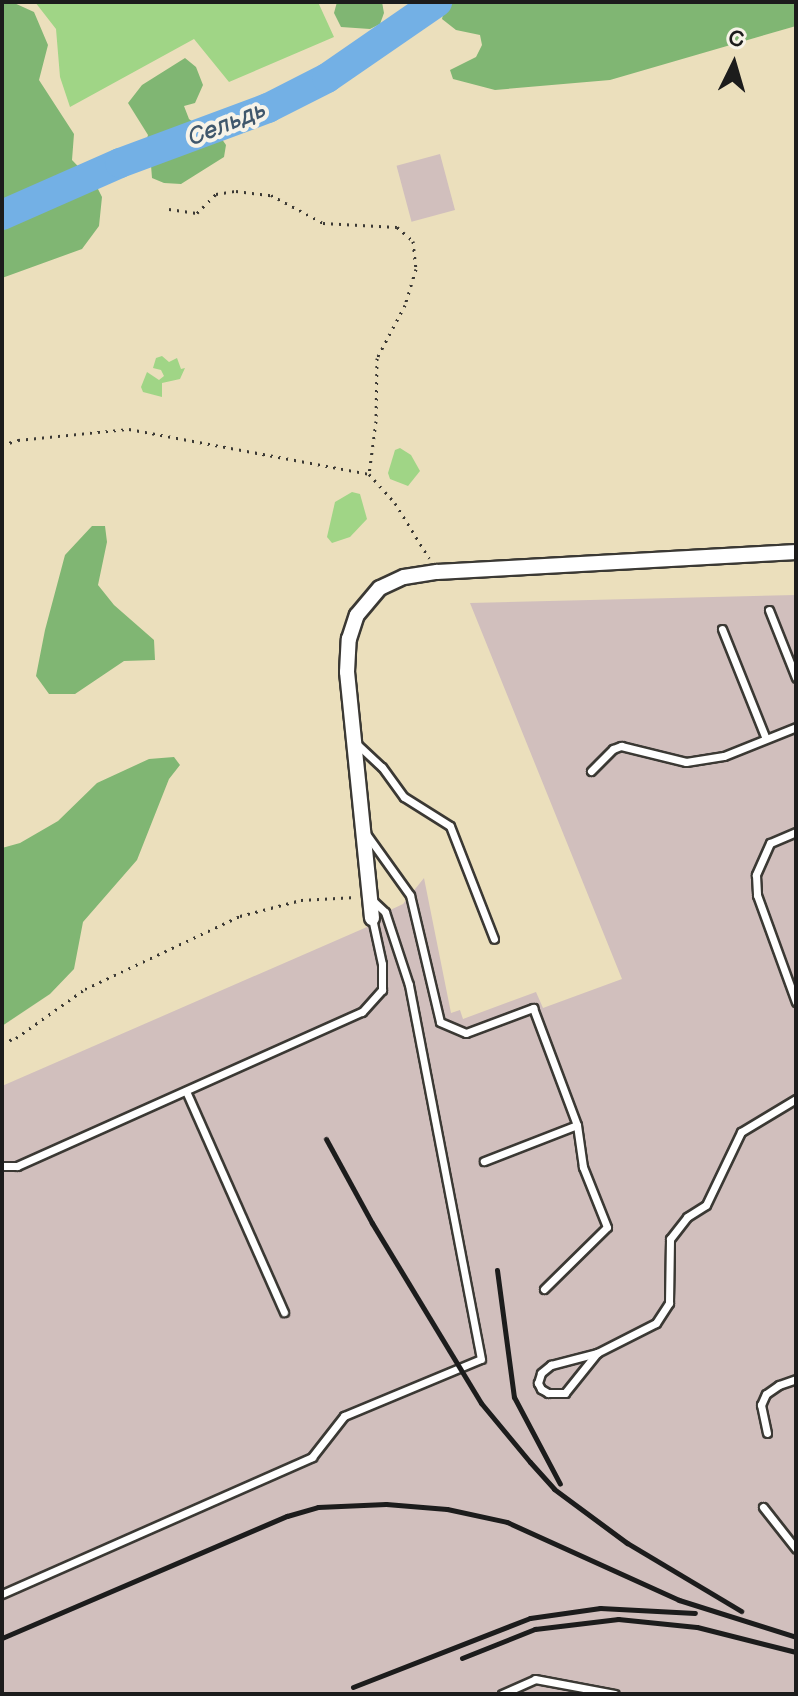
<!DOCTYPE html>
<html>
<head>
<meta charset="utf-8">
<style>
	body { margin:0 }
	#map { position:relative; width:798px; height:1696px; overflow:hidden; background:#ebdfbc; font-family:"Balsamiq Sans",sans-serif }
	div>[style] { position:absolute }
	.industrial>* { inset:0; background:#d1bfbd; transform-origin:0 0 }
	.green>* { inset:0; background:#a0d586 }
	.forest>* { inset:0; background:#80b673 }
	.river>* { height:30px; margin:-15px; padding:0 15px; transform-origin:15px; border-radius:15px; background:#73b0e5 }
	.path>* { height:3px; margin-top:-1.5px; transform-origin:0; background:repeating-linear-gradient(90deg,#3b3934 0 2px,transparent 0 8px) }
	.roads { filter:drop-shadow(2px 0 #3b3934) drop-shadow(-2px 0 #3b3934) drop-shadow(0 2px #3b3934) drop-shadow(0 -2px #3b3934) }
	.lane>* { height:7px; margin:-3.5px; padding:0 3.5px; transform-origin:3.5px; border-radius:3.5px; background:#fff }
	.street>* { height:14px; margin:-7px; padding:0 7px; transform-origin:7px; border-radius:7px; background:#fff }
	.rail>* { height:5px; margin:-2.5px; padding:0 2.5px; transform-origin:2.5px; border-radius:2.5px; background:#1c1c1c }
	span { translate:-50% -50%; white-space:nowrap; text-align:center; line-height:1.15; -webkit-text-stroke:8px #f7f3e8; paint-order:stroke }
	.water-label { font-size:24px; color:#3f576c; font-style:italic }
	.frame { position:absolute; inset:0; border:4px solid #1c1c1c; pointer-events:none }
	.north { position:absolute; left:694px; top:24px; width:80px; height:80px; -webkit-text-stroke:6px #f7f3e8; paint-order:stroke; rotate:5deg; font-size:22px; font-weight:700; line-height:32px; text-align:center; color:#1c1c1c }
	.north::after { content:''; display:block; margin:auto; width:28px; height:36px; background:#1c1c1c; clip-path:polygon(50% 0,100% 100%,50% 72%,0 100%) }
</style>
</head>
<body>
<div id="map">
	<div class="industrial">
		<i style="left:440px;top:154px;width:58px;height:45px;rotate:75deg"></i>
		<i style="clip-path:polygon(796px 595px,796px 1694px,2px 1694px,2px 1086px,367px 927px,367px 921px,403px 904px,424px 878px,451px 1013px,460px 1010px,463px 1019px,536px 992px,543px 1008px,622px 979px,470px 603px)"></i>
	</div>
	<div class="green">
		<i style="clip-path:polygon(35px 2px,318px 2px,334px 37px,229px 82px,194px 39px,70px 107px,60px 77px,56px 29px)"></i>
		<i style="clip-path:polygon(162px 356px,169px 362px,177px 358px,181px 369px,185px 368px,180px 379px,162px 383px,162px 397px,143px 392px,141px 387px,147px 372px,159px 380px,164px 376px,161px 370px,153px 368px,156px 358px)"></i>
		<i style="clip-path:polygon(400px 448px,411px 455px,420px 471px,408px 486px,390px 479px,388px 473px,395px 450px)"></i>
		<i style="clip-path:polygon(352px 492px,360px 494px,367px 519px,350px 537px,332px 543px,327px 537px,335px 502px)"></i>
	</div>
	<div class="forest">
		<i style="clip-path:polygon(2px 2px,12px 2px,34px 12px,48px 45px,39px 80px,74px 134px,72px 160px,96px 185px,102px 197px,99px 226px,82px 249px,2px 278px)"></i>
		<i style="clip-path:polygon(337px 2px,382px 2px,384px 13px,380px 24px,370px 29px,341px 27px,334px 13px)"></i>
		<i style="clip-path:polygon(446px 2px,796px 2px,796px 26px,610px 80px,495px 90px,453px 79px,450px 70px,476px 57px,482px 45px,480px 35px,456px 30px,442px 19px)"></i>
		<i style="clip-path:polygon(185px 58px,196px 67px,203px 85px,195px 103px,184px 106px,189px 119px,205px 131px,219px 135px,226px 145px,224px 157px,181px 184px,164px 183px,152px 178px,150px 153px,145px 145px,148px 135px,128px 103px,142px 85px)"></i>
		<i style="clip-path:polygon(92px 526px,105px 526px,107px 542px,98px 585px,114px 605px,154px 640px,155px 660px,124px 661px,75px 694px,49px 694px,36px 676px,45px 630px,65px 555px)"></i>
		<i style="clip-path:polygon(174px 757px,180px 765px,169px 779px,137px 860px,83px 922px,74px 969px,50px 994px,2px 1026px,2px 848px,20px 843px,58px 821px,97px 783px,149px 759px)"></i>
	</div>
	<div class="river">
		<i style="left:2px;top:215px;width:129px;rotate:-23.8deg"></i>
		<i style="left:120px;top:163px;width:158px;rotate:-20.4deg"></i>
		<i style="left:268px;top:108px;width:66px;rotate:-27deg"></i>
		<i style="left:327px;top:78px;width:134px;rotate:-34.6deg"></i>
	</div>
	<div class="path">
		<i style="left:169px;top:209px;width:28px;rotate:8deg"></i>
		<i style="left:197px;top:213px;width:27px;rotate:-45deg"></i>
		<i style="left:216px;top:194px;width:20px;rotate:-9deg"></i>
		<i style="left:236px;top:191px;width:35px;rotate:7deg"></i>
		<i style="left:271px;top:195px;width:59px;rotate:28.3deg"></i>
		<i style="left:323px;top:223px;width:74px;rotate:3.1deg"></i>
		<i style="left:397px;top:227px;width:21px;rotate:41deg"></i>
		<i style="left:413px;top:241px;width:28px;rotate:84deg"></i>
		<i style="left:416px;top:269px;width:38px;rotate:107deg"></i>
		<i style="left:405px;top:305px;width:60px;rotate:117.8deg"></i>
		<i style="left:377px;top:358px;width:63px;rotate:90.9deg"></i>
		<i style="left:376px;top:421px;width:53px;rotate:97.5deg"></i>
		<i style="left:2px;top:445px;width:17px;rotate:-17deg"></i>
		<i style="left:18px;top:440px;width:112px;rotate:-5.7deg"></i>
		<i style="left:129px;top:429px;width:244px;rotate:10.6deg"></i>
		<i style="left:369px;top:474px;width:39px;rotate:48deg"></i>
		<i style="left:395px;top:503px;width:65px;rotate:58.3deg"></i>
		<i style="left:2px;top:1043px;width:15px;rotate:-20deg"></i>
		<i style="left:16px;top:1038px;width:85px;rotate:-35.4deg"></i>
		<i style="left:85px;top:989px;width:171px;rotate:-25.2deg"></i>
		<i style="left:240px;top:916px;width:63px;rotate:-14.7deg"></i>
		<i style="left:301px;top:900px;width:55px;rotate:-3.1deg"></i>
	</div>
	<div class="roads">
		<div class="lane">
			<i style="left:769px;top:610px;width:73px;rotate:68.3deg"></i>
			<i style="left:722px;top:629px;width:118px;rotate:68.2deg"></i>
			<i style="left:357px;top:744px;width:34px;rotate:43deg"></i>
			<i style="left:382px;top:767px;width:37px;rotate:54deg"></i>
			<i style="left:404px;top:797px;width:54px;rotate:32.2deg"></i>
			<i style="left:450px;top:826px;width:121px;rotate:68.7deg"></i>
			<i style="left:591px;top:771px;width:31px;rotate:-45deg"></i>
			<i style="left:613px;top:749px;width:9px;rotate:-21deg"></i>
			<i style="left:621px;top:746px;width:67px;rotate:13.8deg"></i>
			<i style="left:686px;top:762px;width:38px;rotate:-9deg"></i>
			<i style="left:724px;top:756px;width:78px;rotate:-21.9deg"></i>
			<i style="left:796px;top:832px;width:28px;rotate:157deg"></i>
			<i style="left:770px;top:843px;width:35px;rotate:114deg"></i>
			<i style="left:756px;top:875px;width:20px;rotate:87deg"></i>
			<i style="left:757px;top:895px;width:114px;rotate:70deg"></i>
			<i style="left:367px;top:835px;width:74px;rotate:54.4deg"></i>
			<i style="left:410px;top:895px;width:130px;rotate:76.7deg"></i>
			<i style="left:440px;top:1022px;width:28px;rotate:23deg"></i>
			<i style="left:466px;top:1033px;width:72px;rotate:-20.5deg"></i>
			<i style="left:533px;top:1008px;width:125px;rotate:69.4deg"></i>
			<i style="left:577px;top:1125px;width:100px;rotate:158.8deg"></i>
			<i style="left:186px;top:1091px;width:242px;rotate:66.1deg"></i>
			<i style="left:2px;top:1166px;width:15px"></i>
			<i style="left:17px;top:1166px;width:378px;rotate:-24.1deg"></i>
			<i style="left:362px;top:1012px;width:30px;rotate:-48deg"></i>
			<i style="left:382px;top:990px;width:26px;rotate:-90deg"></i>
			<i style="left:382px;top:964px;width:47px;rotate:-102.3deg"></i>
			<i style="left:544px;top:1289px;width:88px;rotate:-44.5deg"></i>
			<i style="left:607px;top:1227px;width:65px;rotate:-111.8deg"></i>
			<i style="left:583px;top:1167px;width:42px;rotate:-98.1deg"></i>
			<i style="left:597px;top:1353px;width:51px;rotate:128.7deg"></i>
			<i style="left:565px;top:1393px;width:17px;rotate:180deg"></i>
			<i style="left:548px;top:1393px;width:8px;rotate:-150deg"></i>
			<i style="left:541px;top:1389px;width:7px;rotate:-117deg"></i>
			<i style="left:538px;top:1383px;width:10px;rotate:-73deg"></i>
			<i style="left:541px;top:1373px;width:13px;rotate:-39deg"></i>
			<i style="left:551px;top:1365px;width:48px;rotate:-14.6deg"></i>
			<i style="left:597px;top:1353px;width:66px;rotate:-27deg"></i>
			<i style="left:656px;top:1323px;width:24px;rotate:-57deg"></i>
			<i style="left:669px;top:1303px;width:64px;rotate:-89.1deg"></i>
			<i style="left:670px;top:1239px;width:28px;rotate:-52deg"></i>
			<i style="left:687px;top:1217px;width:22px;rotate:-32deg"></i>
			<i style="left:706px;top:1205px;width:81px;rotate:-64.4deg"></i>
			<i style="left:741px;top:1132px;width:64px;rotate:-31deg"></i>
			<i style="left:767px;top:1433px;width:29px;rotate:-102deg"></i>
			<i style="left:761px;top:1405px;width:12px;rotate:-66deg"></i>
			<i style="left:766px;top:1394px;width:16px;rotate:-35deg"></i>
			<i style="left:779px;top:1385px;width:18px;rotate:-19deg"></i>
			<i style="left:763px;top:1507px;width:53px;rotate:51.8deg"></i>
			<i style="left:2px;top:1594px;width:339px;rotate:-23.8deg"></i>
			<i style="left:312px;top:1457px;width:52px;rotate:-52deg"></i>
			<i style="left:344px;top:1416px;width:148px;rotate:-22.6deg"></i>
			<i style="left:481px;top:1359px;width:381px;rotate:-100.9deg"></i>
			<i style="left:409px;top:985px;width:77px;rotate:-108.2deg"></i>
			<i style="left:385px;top:912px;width:16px;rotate:-137deg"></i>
			<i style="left:502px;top:1694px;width:36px;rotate:-24deg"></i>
			<i style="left:535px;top:1679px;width:81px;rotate:10.6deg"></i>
		</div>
		<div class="street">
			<i style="left:372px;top:918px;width:247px;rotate:-95.8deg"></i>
			<i style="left:347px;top:672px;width:33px;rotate:-87deg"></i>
			<i style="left:349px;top:639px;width:25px;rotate:-72deg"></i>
			<i style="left:357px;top:615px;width:35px;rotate:-50deg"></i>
			<i style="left:380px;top:588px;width:26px;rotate:-25deg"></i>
			<i style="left:404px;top:577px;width:33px;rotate:-9deg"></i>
			<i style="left:437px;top:572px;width:360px;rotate:-3.2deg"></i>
		</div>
	</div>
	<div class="rail">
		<i style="left:326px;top:1139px;width:96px;rotate:61.3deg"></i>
		<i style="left:372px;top:1223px;width:210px;rotate:58.8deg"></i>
		<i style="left:481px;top:1403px;width:77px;rotate:50.3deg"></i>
		<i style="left:530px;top:1462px;width:36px;rotate:48deg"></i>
		<i style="left:554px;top:1489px;width:91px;rotate:36.5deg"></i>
		<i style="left:627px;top:1543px;width:133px;rotate:30.8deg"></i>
		<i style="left:497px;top:1270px;width:128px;rotate:82.4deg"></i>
		<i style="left:514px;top:1397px;width:98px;rotate:62.1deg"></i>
		<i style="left:2px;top:1638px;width:310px;rotate:-23.2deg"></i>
		<i style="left:287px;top:1516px;width:32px;rotate:-16deg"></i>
		<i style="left:318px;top:1507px;width:68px;rotate:-2.5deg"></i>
		<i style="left:386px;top:1504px;width:61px;rotate:4.7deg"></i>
		<i style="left:447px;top:1509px;width:61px;rotate:12.2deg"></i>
		<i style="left:507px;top:1522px;width:189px;rotate:24.4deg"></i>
		<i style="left:679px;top:1600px;width:123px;rotate:17.5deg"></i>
		<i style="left:462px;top:1658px;width:79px;rotate:-21.7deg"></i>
		<i style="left:535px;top:1629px;width:84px;rotate:-6.9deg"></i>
		<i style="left:618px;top:1619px;width:79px;rotate:5.8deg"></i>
		<i style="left:697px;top:1627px;width:102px;rotate:14.2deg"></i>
		<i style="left:353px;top:1687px;width:190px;rotate:-21.3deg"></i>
		<i style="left:530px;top:1618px;width:71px;rotate:-8.1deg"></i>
		<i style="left:600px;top:1608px;width:95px;rotate:3deg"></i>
	</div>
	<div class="water-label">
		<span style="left:227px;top:124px;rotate:-22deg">Сельдь</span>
	</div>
	<div class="frame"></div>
	<div class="north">С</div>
</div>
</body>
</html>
